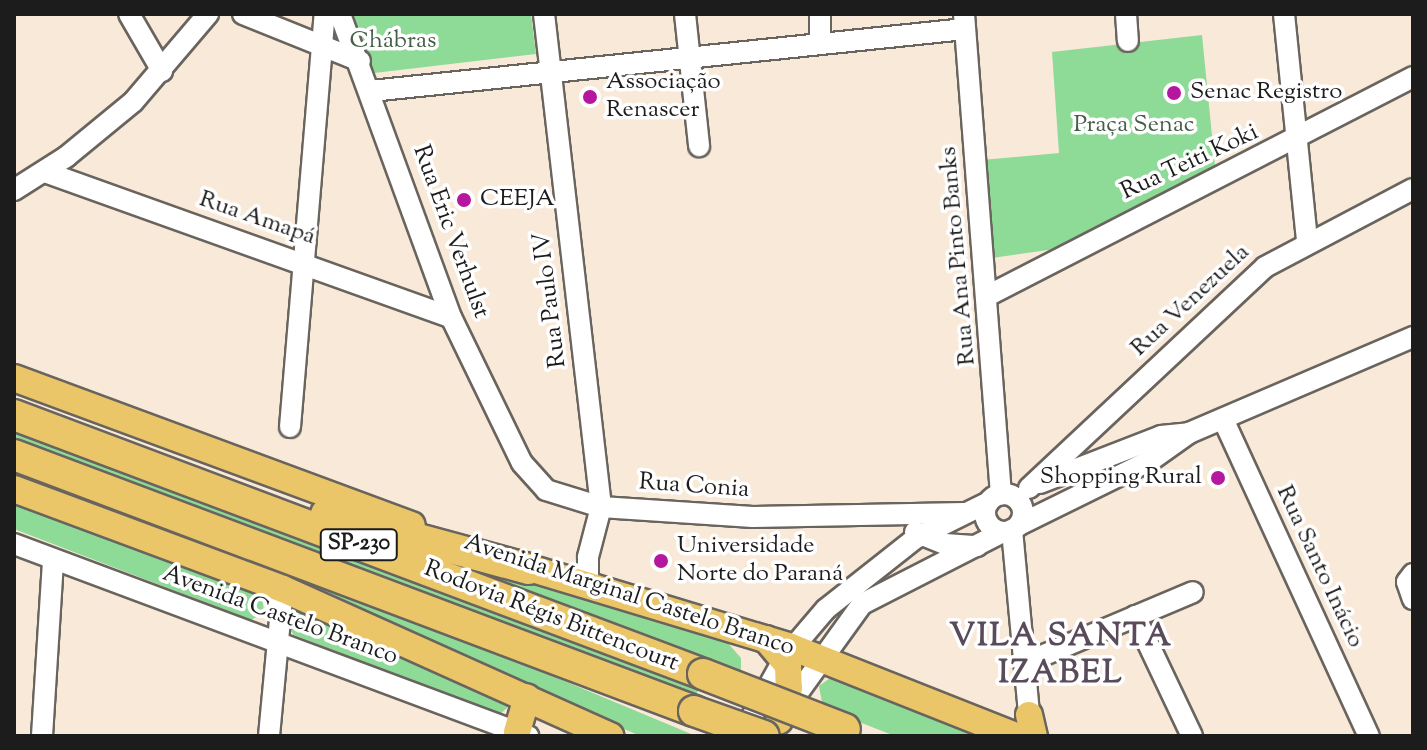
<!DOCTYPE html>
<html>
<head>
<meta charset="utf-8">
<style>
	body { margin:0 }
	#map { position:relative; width:1427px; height:750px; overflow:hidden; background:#f9e9d8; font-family:"Sorts Mill Goudy",serif }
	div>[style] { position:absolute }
	.green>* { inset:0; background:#8eda97 }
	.roads { filter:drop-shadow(2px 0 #69645e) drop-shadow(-2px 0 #69645e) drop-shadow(0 2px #69645e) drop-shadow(0 -2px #69645e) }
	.minor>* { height:20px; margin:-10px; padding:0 10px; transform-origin:10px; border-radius:10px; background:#fff }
	.minor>.ring { margin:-10px; padding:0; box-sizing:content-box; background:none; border:20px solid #fff; border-radius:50% }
	.major>* { height:26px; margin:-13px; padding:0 13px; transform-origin:13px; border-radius:13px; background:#ebc669 }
	.highway>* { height:30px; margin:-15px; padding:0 15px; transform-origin:15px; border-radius:15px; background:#ebc669 }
	.bridges { filter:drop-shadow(2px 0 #69645e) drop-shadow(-2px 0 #69645e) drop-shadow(0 2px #69645e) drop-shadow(0 -2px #69645e) }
	.highway-bridge>* { height:30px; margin:-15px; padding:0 15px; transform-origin:15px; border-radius:15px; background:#ebc669 }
	.dots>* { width:22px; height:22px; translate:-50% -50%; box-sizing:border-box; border:4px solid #fff; border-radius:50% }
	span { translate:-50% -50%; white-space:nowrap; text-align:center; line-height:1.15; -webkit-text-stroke:7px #fff; paint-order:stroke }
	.shield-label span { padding:2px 6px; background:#fff; border:2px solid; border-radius:6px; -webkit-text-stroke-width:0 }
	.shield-label { font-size:22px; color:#1c1c1c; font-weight:700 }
	.park-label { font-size:24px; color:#445e47 }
	.poi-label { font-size:24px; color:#1c1c1c }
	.left { translate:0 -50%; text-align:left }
	.right { translate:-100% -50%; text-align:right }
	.street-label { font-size:24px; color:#1c1c1c }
	.district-label { font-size:32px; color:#594b5a; font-weight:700; letter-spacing:2px }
	.frame { position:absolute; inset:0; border:16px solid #1c1c1c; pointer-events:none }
</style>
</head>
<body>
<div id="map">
	<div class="green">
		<i style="clip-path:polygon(352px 14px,531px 14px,536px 54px,374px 73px)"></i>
		<i style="clip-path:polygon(1202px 35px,1216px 176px,1055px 249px,992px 258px,982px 160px,1059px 153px,1052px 52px)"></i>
		<i style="clip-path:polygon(14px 426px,699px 688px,693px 702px,155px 497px,14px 439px)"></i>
		<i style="clip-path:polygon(14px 497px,262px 594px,264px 613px,251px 620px,14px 529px)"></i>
		<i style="clip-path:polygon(224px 550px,485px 648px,696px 736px,640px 736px)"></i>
		<i style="clip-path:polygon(406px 552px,587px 594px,727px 642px,741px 658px,741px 672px,737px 679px)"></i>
		<i style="clip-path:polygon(293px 607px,508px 704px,507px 708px,499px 715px,294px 635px,287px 626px)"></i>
		<i style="clip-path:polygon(833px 676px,982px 736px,895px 736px,823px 708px,819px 686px)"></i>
	</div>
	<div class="roads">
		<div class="minor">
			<i style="left:129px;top:14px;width:66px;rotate:59.9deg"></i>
			<i style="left:243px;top:14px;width:126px;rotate:21.9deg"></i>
			<i style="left:340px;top:14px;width:323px;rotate:69.9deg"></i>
			<i style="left:451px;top:317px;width:162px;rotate:64.1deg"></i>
			<i style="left:522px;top:463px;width:36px;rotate:48deg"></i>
			<i style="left:546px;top:490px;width:58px;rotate:17.2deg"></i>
			<i style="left:601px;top:507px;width:152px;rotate:3.8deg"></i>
			<i style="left:753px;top:517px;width:212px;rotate:-1.1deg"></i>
			<i style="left:544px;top:14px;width:496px;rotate:83.4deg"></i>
			<i style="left:601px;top:507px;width:52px;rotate:104.6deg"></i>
			<i style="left:588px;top:557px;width:30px;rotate:90deg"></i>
			<i style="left:685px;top:14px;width:133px;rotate:83.9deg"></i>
			<i style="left:820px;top:14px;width:28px;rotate:90deg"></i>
			<i style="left:964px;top:14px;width:482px;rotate:85.6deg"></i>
			<i style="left:1126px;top:14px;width:27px;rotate:86deg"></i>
			<i style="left:1284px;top:14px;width:227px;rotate:84.2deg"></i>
			<i style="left:371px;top:91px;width:597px;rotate:-5.96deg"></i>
			<i style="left:45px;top:172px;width:431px;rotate:19.7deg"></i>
			<i style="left:14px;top:190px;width:62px;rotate:-32.4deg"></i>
			<i style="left:66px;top:157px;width:87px;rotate:-39.4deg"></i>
			<i style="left:133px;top:102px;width:116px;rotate:-49.6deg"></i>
			<i style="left:989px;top:295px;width:477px;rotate:-27.2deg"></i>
			<i style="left:1223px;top:419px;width:349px;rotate:65.3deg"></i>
			<i style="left:290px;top:427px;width:414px;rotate:-85.2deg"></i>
			<i style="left:1040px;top:483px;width:130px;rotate:-21.2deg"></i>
			<i style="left:1161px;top:436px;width:28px;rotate:-6deg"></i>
			<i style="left:1189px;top:433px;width:244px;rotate:-23.2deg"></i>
			<i style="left:1029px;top:488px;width:323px;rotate:-43.1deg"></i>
			<i style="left:1265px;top:267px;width:167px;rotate:-27.8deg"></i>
			<i class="ring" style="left:985px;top:494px;width:18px;height:18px"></i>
			<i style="left:1019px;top:525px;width:147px;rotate:-26.2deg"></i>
			<i style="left:1151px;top:460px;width:47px;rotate:-35.4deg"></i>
			<i style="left:1012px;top:530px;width:186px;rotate:84.7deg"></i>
			<i style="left:915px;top:532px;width:32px;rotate:22deg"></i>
			<i style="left:945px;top:544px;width:32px;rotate:4deg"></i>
			<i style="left:14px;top:544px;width:549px;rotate:20.48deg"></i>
			<i style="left:1413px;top:574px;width:10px;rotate:127deg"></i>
			<i style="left:1407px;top:582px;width:18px;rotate:71deg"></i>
			<i style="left:1135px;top:616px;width:133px;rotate:64.6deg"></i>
			<i style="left:1025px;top:663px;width:182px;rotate:-22.9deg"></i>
			<i style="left:787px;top:708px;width:128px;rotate:-54.2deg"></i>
			<i style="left:862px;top:604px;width:158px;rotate:-27.1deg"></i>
			<i style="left:42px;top:736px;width:176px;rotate:-86.4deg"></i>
			<i style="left:269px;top:736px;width:148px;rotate:-84.6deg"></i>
			<i style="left:741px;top:736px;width:90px;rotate:-60.9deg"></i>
			<i style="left:785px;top:657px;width:63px;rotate:-49.5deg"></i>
			<i style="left:826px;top:609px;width:115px;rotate:-38.3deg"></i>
			<i style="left:916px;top:538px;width:81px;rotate:-26.3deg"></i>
		</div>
		<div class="major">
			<i style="left:14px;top:378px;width:424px;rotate:20.3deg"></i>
			<i style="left:14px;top:489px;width:287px;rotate:20.4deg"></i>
			<i style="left:283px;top:589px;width:359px;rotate:24.2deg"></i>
			<i style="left:513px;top:563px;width:290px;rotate:16.8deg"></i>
			<i style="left:791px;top:647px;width:242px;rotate:21.6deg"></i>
			<i style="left:766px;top:639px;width:34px;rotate:50deg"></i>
			<i style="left:788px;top:665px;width:23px;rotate:88deg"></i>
			<i style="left:789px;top:688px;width:34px;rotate:107deg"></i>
			<i style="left:1029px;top:715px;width:22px;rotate:77deg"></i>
			<i style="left:517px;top:732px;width:36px;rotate:-74deg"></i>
		</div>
		<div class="highway">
			<i style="left:14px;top:415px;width:736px;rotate:20.6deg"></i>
			<i style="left:14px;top:455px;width:727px;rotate:20.63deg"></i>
			<i style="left:326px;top:514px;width:210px;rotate:15.2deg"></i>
		</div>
	</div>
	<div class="bridges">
		<div class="highway-bridge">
			<i style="left:703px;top:674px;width:152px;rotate:21.2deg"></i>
			<i style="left:694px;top:711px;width:74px;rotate:19.7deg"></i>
		</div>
	</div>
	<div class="dots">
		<i style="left:1174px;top:93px;background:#b5179e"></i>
		<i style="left:590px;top:97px;background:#b5179e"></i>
		<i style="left:464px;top:200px;background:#b5179e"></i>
		<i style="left:1218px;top:478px;background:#b5179e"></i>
		<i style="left:661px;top:561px;background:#b5179e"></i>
	</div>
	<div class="shield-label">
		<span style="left:359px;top:545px">SP-230</span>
	</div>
	<div class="park-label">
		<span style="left:393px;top:42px">Chábras</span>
		<span style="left:1134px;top:126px">Praça Senac</span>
	</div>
	<div class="poi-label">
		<span class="left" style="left:606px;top:97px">Associação<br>Renascer</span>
		<span class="left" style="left:1190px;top:93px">Senac Registro</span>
		<span class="left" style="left:480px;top:200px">CEEJA</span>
		<span class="right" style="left:1202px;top:478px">Shopping Rural</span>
		<span class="left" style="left:677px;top:561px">Universidade<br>Norte do Paraná</span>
	</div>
	<div class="street-label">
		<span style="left:1190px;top:163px;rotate:-25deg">Rua Teiti Koki</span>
		<span style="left:257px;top:219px;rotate:19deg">Rua Amapá</span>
		<span style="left:450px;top:232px;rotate:70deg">Rua Eric Verhulst</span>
		<span style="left:959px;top:256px;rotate:-95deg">Rua Ana Pinto Banks</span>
		<span style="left:551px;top:300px;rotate:-97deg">Rua Paulo IV</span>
		<span style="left:1191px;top:301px;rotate:-43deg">Rua Venezuela</span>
		<span style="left:694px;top:487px;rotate:4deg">Rua Conia</span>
		<span style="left:1319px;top:567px;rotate:65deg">Rua Santo Inácio</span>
		<span style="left:629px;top:596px;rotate:18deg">Avenida Marginal Castelo Branco</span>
		<span style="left:280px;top:616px;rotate:20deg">Avenida Castelo Branco</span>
		<span style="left:551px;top:617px;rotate:21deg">Rodovia Régis Bittencourt</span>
	</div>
	<div class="district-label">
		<span style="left:1061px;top:656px">VILA SANTA<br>IZABEL</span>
	</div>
	<div class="frame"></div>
</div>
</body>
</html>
